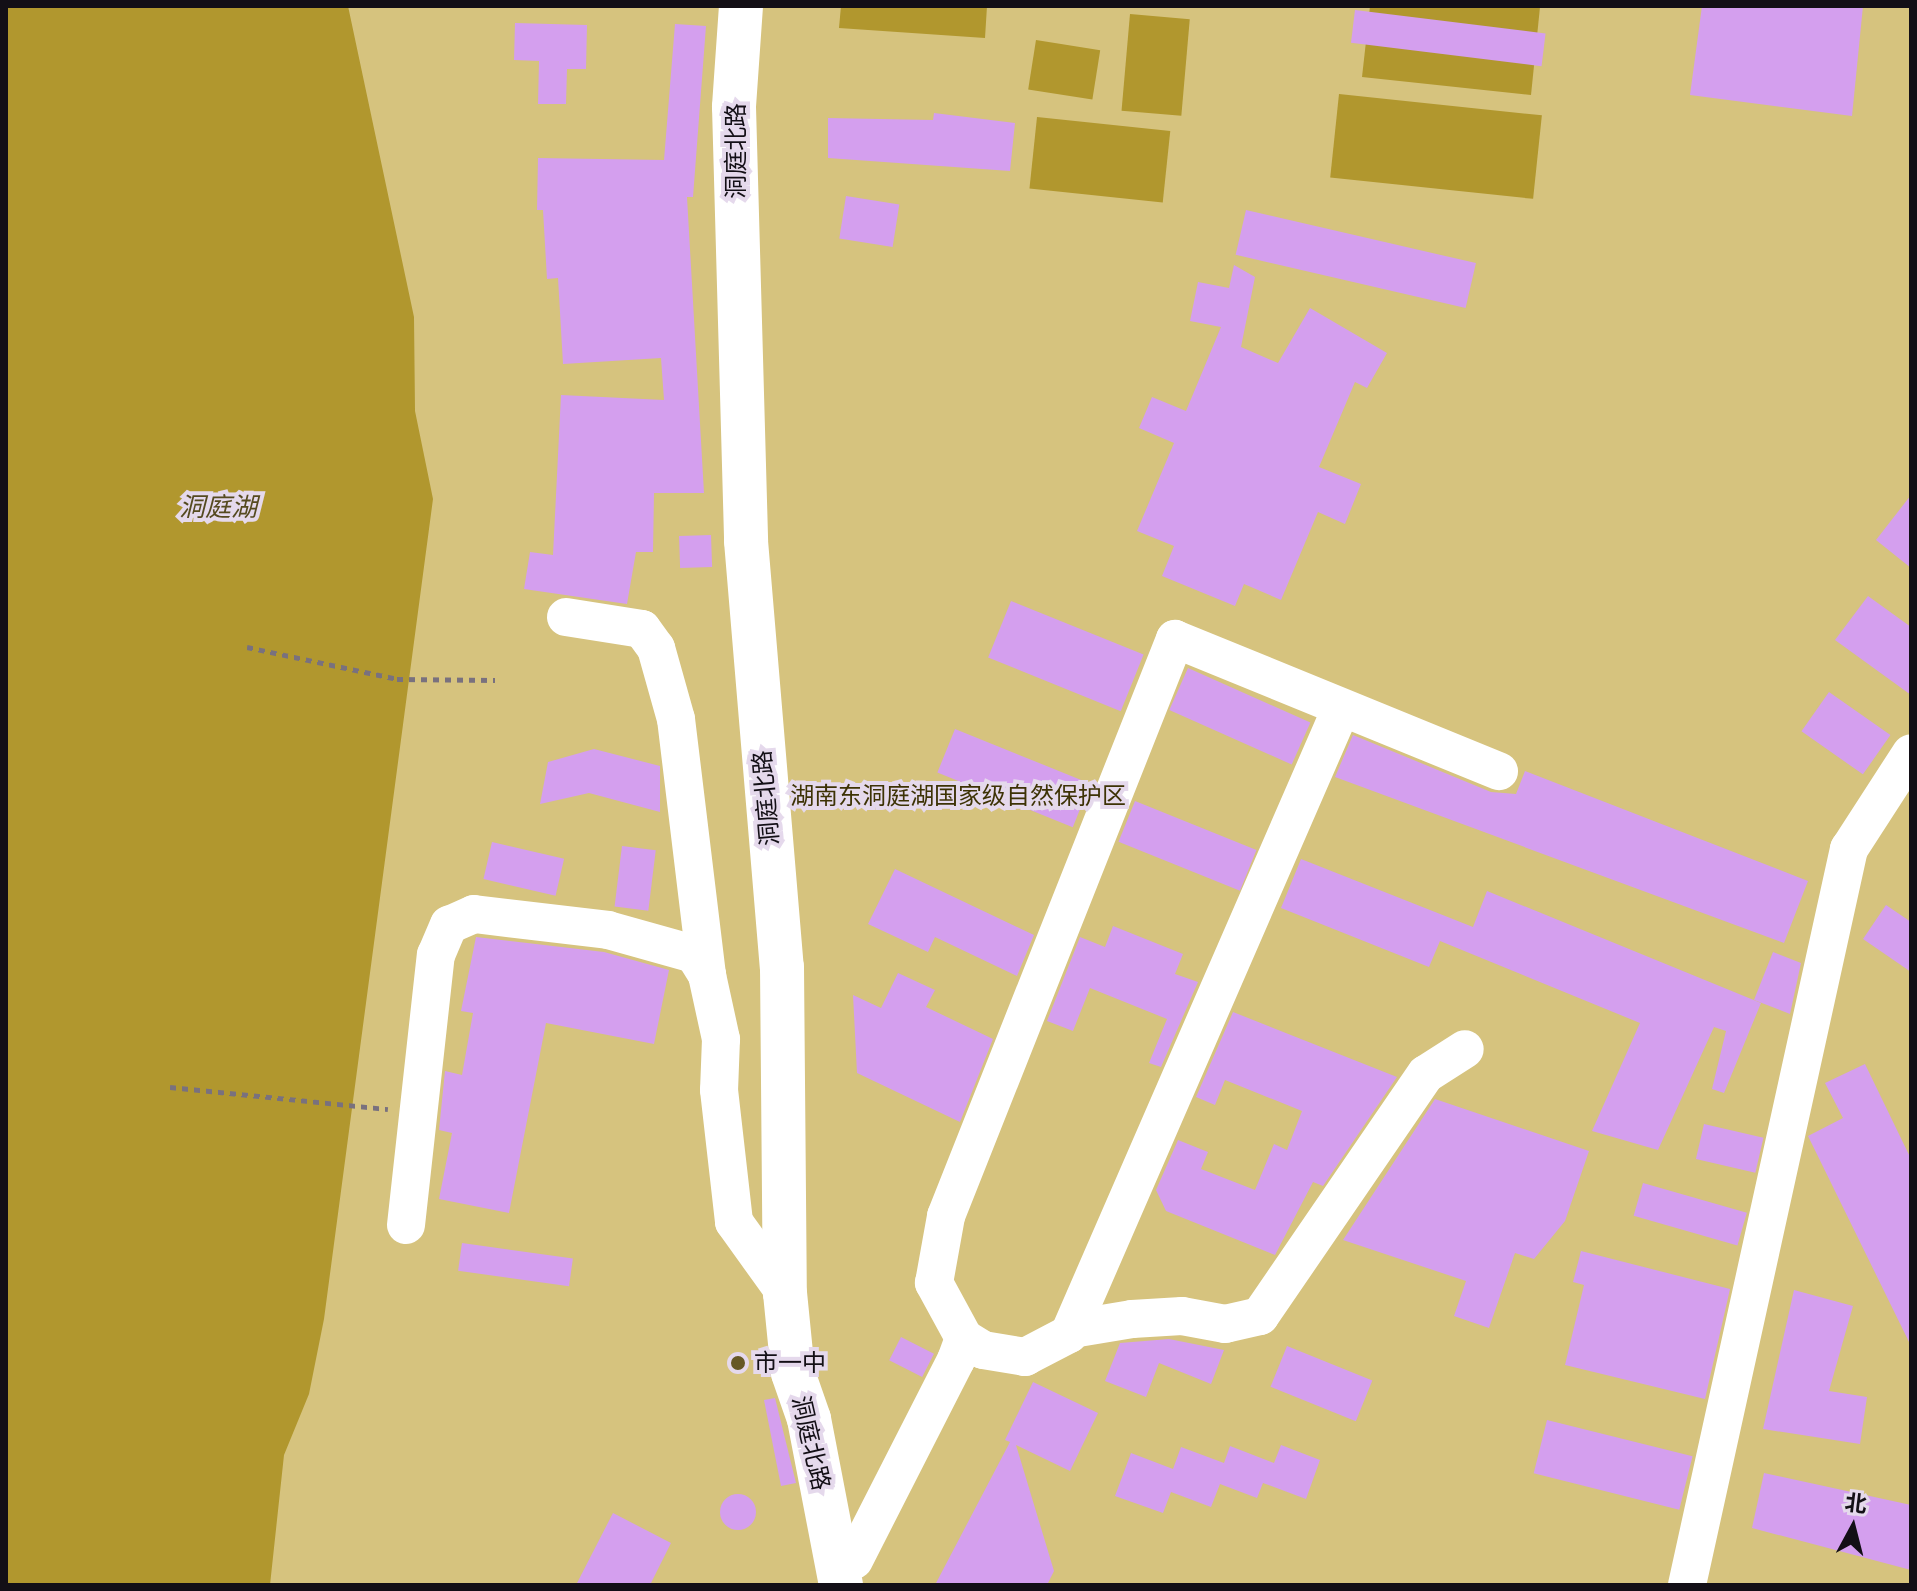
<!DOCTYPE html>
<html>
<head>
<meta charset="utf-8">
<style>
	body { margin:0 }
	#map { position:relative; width:1917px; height:1591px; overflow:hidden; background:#e5d9ec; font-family:"PT Sans Narrow","Noto Sans SC",sans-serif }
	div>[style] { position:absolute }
	.green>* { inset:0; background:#d6c37e; transform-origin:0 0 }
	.water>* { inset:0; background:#b1972e; transform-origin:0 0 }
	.building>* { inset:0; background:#d49fee; transform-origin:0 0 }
	.round { border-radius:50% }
	.path>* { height:5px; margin-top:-2.5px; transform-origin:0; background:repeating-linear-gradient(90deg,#79717e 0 6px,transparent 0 12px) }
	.minor>* { height:38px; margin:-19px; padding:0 19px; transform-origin:19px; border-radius:19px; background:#fff }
	.major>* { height:44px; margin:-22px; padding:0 22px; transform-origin:22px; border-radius:22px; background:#fff }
	.dots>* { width:22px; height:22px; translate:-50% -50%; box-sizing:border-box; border:4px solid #e5d9ec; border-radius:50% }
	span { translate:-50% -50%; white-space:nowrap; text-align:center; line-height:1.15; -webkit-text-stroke:8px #e5d9ec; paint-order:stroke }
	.street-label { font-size:24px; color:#130f16 }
	.park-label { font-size:24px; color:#3d3205 }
	.poi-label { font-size:24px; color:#130f16 }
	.left { translate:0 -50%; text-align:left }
	.water-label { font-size:26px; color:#554a20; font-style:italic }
	.frame { position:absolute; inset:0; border:8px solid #130f16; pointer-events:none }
	.north { position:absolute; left:1813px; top:1487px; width:80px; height:80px; -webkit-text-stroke:6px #e5d9ec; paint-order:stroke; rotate:7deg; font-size:22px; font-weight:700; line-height:32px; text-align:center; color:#130f16 }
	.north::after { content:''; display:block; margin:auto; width:28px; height:36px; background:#130f16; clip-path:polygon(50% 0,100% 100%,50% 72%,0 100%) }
</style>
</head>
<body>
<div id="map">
	<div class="green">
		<i style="left:6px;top:6px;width:1905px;height:1579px"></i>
	</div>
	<div class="water">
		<i style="clip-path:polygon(6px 6px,348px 6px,414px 317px,415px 411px,433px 499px,324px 1319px,309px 1394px,284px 1455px,270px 1585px,6px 1585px)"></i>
		<i style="clip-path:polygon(841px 6px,987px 6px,985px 38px,839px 28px)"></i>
		<i style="clip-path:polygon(1370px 6px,1540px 7px,1531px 95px,1362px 77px)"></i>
		<i style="left:1130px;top:14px;width:60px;height:97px;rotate:5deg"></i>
		<i style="left:1036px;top:40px;width:65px;height:50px;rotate:9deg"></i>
		<i style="left:1339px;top:94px;width:204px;height:84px;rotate:6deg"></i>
		<i style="left:1037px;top:117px;width:134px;height:72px;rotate:6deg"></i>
	</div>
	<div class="building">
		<i style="clip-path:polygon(1702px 6px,1863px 6px,1852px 116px,1690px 95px)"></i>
		<i style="left:1355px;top:10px;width:192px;height:33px;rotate:7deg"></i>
		<i style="clip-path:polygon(515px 23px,587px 25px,586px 69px,567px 69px,566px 104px,538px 104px,539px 61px,514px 60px)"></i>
		<i style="clip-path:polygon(675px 24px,706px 26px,693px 197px,687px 197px,704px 493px,654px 493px,653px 552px,636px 552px,627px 604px,524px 589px,530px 552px,553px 555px,561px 395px,664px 400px,661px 358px,563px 364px,558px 278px,547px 279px,543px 210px,537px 210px,538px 158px,664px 160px)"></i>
		<i style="clip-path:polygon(934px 113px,1015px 123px,1010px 171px,828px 158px,828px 118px,933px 120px)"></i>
		<i style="left:846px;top:196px;width:54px;height:43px;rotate:9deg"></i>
		<i style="left:1246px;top:210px;width:236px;height:46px;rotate:13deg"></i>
		<i style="clip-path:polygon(1234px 265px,1255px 277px,1241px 347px,1278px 363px,1310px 308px,1387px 353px,1367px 388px,1355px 382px,1319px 467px,1361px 484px,1345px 524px,1318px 512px,1281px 600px,1244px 584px,1235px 606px,1162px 576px,1174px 546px,1137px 531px,1174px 443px,1139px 428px,1152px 397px,1186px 411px,1221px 327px,1190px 321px,1198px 282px,1229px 288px)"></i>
		<i style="clip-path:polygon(1911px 495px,1911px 568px,1876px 540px)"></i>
		<i style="left:711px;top:535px;width:32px;height:32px;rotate:88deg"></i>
		<i style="clip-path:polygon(1868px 596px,1911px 627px,1911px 695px,1835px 640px)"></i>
		<i style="left:1011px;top:601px;width:143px;height:61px;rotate:22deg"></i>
		<i style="left:1188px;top:668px;width:134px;height:46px;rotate:24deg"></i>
		<i style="left:1829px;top:692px;width:75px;height:48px;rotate:35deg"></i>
		<i style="left:955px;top:729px;width:146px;height:47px;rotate:22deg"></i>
		<i style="clip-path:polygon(1353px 735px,1491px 792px,1516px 794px,1525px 771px,1808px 881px,1784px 943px,1335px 777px)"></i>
		<i style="clip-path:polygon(594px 749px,660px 766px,660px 812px,589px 793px,540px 804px,548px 762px)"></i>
		<i style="left:1135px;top:801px;width:131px;height:44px;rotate:22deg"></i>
		<i style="left:492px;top:842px;width:74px;height:38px;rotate:13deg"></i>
		<i style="left:622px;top:846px;width:34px;height:61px;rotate:7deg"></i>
		<i style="clip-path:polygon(1301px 859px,1473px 927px,1487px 891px,1761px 1003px,1724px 1093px,1712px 1089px,1726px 1031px,1714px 1027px,1658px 1150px,1592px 1131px,1640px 1023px,1440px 941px,1429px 967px,1281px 908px)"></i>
		<i style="clip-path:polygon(895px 869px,1034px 935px,1017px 976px,935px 937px,928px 952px,868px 924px)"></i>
		<i style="clip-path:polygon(1886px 905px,1911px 922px,1911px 972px,1863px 939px)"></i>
		<i style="clip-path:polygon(1113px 926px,1183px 954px,1175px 974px,1198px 982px,1161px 1067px,1149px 1063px,1167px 1019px,1090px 988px,1073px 1031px,1047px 1021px,1080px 937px,1105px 947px)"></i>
		<i style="clip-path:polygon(476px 937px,604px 952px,669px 970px,654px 1044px,546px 1023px,509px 1213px,439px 1199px,452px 1133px,439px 1130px,445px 1071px,462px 1075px,473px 1013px,461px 1011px)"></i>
		<i style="clip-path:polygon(1773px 952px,1801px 963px,1790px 1014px,1754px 1000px)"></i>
		<i style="clip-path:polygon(898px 973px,935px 990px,926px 1007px,993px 1039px,960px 1122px,857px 1073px,853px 995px,881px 1008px)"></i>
		<i style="clip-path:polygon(1233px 1012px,1397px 1077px,1323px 1186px,1313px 1182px,1275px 1255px,1166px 1211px,1156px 1190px,1178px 1140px,1208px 1152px,1201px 1169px,1255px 1190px,1274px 1144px,1287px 1150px,1302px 1111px,1225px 1080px,1215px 1105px,1196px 1097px)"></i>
		<i style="clip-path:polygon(1865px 1064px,1911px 1159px,1911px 1346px,1808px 1136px,1843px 1118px,1825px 1083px)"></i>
		<i style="clip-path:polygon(1435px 1099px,1589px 1151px,1565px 1221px,1534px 1259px,1515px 1253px,1489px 1328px,1454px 1316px,1466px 1281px,1343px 1240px)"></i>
		<i style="left:1704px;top:1124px;width:61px;height:36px;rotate:13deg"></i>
		<i style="left:1643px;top:1183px;width:108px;height:34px;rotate:16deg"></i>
		<i style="left:462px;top:1243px;width:112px;height:28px;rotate:8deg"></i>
		<i style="clip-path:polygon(1581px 1251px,1730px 1289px,1705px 1399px,1565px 1365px,1584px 1285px,1573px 1282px)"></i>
		<i style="clip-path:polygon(1794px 1290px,1853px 1306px,1829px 1391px,1867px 1397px,1860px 1444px,1763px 1429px)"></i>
		<i style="left:901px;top:1337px;width:37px;height:26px;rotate:27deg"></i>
		<i style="clip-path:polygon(1169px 1339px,1224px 1350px,1211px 1384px,1159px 1363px,1146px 1397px,1105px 1381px,1120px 1343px)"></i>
		<i style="left:1287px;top:1346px;width:92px;height:44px;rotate:22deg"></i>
		<i style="clip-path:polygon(1033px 1382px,1098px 1413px,1070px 1471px,1016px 1445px,1054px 1571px,1047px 1585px,935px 1585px,1010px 1442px,1005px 1440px)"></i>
		<i style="clip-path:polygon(775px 1398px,796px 1483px,781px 1486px,764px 1400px)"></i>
		<i style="left:1547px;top:1420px;width:150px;height:55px;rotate:14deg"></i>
		<i style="clip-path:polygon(1281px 1445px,1320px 1460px,1306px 1499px,1263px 1483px,1257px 1498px,1220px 1484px,1211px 1507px,1171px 1492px,1163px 1513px,1115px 1496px,1131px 1453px,1173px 1469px,1181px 1447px,1224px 1463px,1230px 1446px,1274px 1463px)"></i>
		<i style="clip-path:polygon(1764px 1473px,1911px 1505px,1911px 1570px,1752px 1528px)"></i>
		<i class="round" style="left:720px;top:1494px;width:36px;height:36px"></i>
		<i style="clip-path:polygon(613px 1513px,671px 1543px,650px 1585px,576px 1585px)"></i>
	</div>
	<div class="path">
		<i style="left:247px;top:647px;width:153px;rotate:12deg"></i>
		<i style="left:397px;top:679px;width:98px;rotate:0.6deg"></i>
		<i style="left:170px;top:1087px;width:219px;rotate:5.8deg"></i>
	</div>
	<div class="minor">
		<i style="left:566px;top:617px;width:77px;rotate:9deg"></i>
		<i style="left:642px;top:629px;width:24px;rotate:54deg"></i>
		<i style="left:656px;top:648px;width:74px;rotate:74.3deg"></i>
		<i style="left:676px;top:719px;width:258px;rotate:83.1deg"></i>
		<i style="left:406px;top:1225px;width:272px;rotate:-83.7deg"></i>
		<i style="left:436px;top:955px;width:33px;rotate:-67deg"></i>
		<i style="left:449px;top:925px;width:27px;rotate:-24deg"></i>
		<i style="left:474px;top:914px;width:135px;rotate:6.8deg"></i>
		<i style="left:608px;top:930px;width:89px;rotate:15.6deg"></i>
		<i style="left:694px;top:954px;width:25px;rotate:58deg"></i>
		<i style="left:707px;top:975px;width:66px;rotate:77.7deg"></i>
		<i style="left:721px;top:1039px;width:51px;rotate:92.2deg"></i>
		<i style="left:719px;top:1090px;width:133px;rotate:83.5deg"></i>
		<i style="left:734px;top:1222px;width:87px;rotate:54.3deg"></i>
		<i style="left:1072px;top:1329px;width:61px;rotate:-9.5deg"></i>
		<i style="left:1132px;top:1319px;width:50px;rotate:-3.4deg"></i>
		<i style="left:1182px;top:1316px;width:44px;rotate:10.5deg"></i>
		<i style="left:1225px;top:1324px;width:36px;rotate:-13deg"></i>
		<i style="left:1260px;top:1316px;width:293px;rotate:-55.6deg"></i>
		<i style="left:1426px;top:1074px;width:46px;rotate:-32.7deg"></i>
		<i style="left:964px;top:1338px;width:22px;rotate:32deg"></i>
		<i style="left:983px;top:1350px;width:43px;rotate:9.5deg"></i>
		<i style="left:1025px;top:1357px;width:50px;rotate:-27.6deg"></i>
		<i style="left:1069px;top:1334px;width:679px;rotate:-66.49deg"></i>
		<i style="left:854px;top:1560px;width:225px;rotate:-63deg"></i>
		<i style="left:956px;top:1360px;width:23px;rotate:-70deg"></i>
		<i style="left:964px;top:1338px;width:63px;rotate:-118.6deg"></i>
		<i style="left:934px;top:1283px;width:68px;rotate:-79.8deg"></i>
		<i style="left:946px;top:1216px;width:621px;rotate:-68.35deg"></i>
		<i style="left:1175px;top:639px;width:350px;rotate:22.2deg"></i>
		<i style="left:1687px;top:1585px;width:754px;rotate:-77.59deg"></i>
		<i style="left:1849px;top:849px;width:114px;rotate:-57.1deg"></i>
	</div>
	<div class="major">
		<i style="left:741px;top:6px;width:101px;rotate:94deg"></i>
		<i style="left:734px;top:107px;width:434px;rotate:88.4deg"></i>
		<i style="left:746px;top:541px;width:428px;rotate:85.2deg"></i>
		<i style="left:782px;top:967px;width:326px;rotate:89.5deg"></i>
		<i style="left:785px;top:1293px;width:80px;rotate:84.3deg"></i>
		<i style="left:793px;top:1373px;width:49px;rotate:70.8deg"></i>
		<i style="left:809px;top:1419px;width:169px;rotate:79.1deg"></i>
	</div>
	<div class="dots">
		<i style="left:738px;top:1363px;background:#665825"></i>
	</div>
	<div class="street-label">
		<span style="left:736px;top:151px;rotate:-90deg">洞庭北路</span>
		<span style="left:766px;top:798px;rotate:-95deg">洞庭北路</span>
		<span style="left:811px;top:1443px;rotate:77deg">洞庭北路</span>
	</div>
	<div class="park-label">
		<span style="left:958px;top:796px">湖南东洞庭湖国家级自然保护区</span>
	</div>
	<div class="poi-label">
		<span class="left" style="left:754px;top:1363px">市一中</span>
	</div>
	<div class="water-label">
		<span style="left:218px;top:507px">洞庭湖</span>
	</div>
	<div class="frame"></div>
	<div class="north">北</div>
</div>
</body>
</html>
